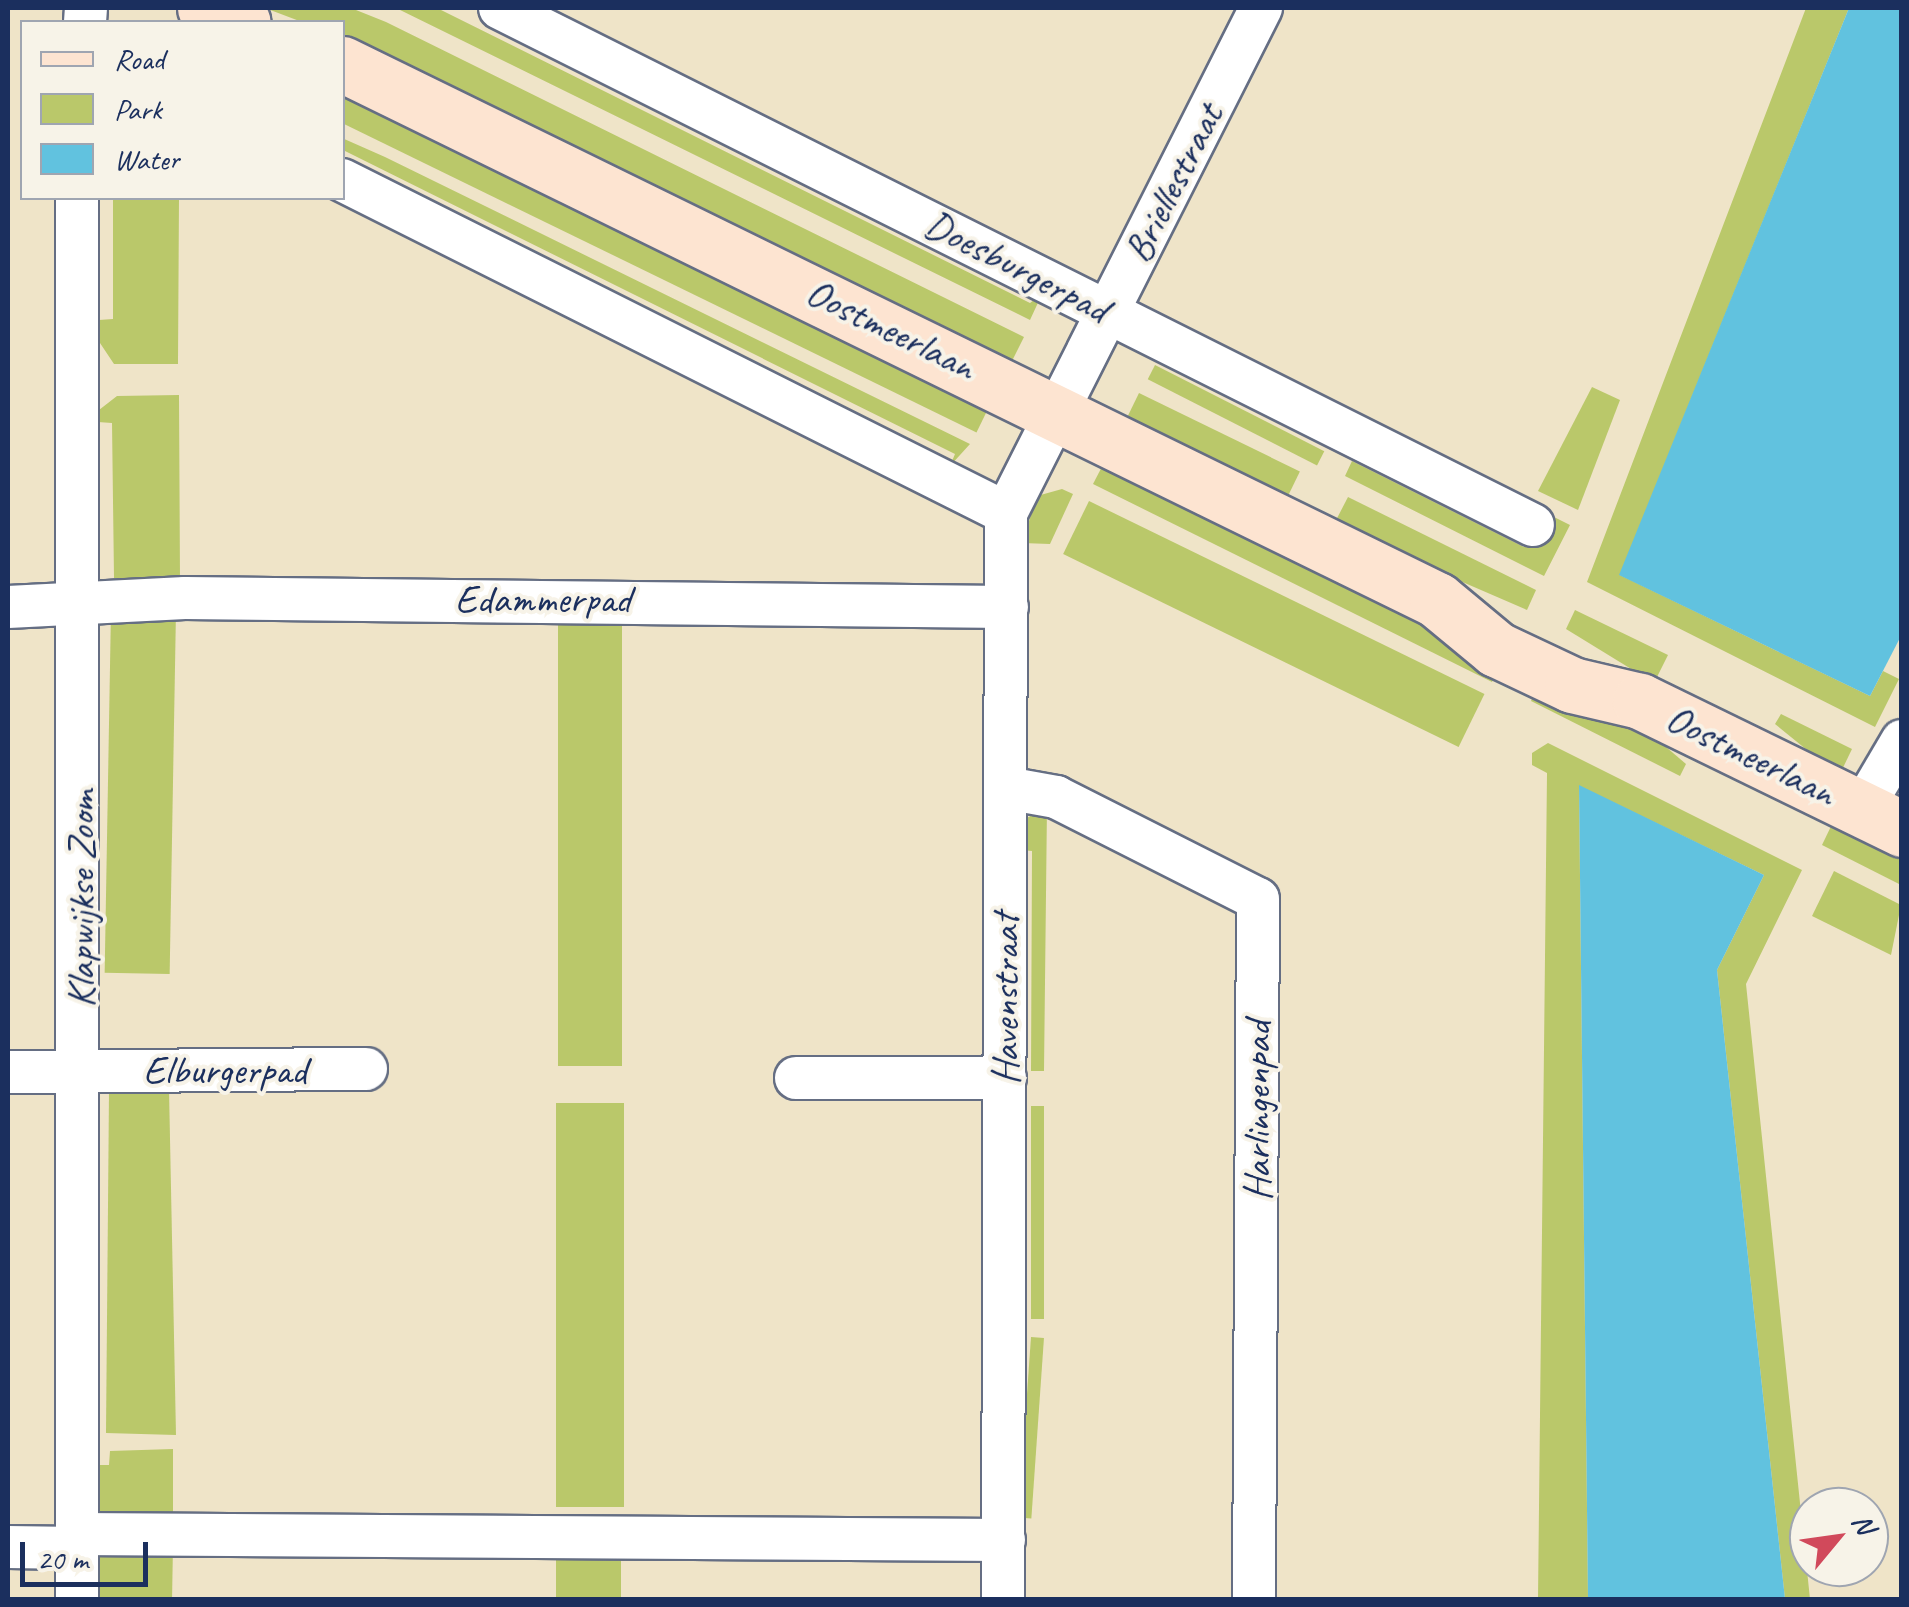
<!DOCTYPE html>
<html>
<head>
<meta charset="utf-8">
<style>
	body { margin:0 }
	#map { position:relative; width:1909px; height:1607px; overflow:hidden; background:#efe4c8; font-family:Caveat,sans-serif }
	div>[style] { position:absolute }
	.green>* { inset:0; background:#bac86a; transform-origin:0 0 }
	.water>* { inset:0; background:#61c2df }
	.roads { filter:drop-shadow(2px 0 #656e83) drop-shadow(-2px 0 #656e83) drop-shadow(0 2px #656e83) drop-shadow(0 -2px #656e83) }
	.street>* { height:42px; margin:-21px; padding:0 21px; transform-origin:21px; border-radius:21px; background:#fff }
	.secondary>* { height:55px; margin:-27.5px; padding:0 27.5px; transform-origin:27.5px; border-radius:27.5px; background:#fde4d1 }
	span { translate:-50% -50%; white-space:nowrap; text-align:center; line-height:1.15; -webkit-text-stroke:8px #f7f3e8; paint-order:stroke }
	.street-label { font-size:40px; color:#1b2f5e }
	.frame { position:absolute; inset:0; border:10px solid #1b2f5e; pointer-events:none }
	.legend { position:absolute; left:20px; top:20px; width:325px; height:180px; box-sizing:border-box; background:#f7f3e8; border:2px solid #9fa5b1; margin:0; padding:12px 18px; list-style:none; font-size:30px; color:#1b2f5e }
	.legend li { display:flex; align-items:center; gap:20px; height:50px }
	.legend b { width:50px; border:2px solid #9fa5b1 }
	.north { position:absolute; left:1789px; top:1487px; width:100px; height:100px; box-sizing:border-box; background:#f7f3e8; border:2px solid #9fa5b1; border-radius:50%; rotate:61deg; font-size:28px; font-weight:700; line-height:40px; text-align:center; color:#1b2f5e }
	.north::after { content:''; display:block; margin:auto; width:35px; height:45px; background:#d1495b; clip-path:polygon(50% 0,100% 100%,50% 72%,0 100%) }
	.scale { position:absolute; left:20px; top:1542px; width:128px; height:45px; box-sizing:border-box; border:5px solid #1b2f5e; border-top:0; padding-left:12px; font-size:30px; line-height:35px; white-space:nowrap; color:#1b2f5e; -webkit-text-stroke:8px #f7f3e8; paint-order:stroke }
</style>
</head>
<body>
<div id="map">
	<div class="green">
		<i style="clip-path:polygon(265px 8px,351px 8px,386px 22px,1024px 337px,1010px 365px,343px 40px,342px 22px,302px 22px)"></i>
		<i style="clip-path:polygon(396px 8px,437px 8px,1030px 303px,1042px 294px,1030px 320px)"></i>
		<i style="clip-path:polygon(1806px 8px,1849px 8px,1620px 575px,1870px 696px,1883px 671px,1899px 679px,1875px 727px,1587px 582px)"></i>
		<i style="left:342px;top:84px;width:723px;height:35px;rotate:26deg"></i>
		<i style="clip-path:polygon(342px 138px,385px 157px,970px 444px,950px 466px,955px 454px,343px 150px)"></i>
		<i style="clip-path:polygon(113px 198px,179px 198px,178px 364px,114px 364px,100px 343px,99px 320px,113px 319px)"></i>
		<i style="left:1155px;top:365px;width:190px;height:16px;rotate:27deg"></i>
		<i style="clip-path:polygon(1592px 387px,1620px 400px,1578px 510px,1538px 491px)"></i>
		<i style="left:1139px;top:393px;width:179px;height:33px;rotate:26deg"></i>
		<i style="clip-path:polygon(179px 395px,180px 579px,114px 578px,112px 423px,98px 422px,99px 410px,117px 396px)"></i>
		<i style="clip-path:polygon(1107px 457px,1501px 664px,1492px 682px,1093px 484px)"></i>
		<i style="clip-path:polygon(1352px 461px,1524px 547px,1546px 513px,1570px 525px,1544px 576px,1345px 476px)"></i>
		<i style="clip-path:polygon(1062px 489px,1073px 494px,1050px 544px,1022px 543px,1037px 496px)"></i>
		<i style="clip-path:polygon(1348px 497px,1536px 590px,1527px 610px,1333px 526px)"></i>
		<i style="left:1089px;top:501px;width:440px;height:59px;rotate:26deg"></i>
		<i style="left:176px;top:610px;width:364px;height:65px;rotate:91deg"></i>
		<i style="clip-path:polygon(1575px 610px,1668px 655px,1654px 683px,1566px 629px)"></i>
		<i style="left:558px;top:623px;width:64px;height:443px"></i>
		<i style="clip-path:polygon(1539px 683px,1632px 718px,1686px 764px,1680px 776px,1531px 701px)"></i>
		<i style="clip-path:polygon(1781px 714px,1852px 749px,1839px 776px,1775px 724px)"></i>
		<i style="clip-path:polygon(1548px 743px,1802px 870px,1746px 984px,1810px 1599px,1785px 1599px,1717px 970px,1764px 875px,1579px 786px,1588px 1599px,1538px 1599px,1547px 773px,1532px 765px,1532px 753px)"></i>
		<i style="clip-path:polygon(1047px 806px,1044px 1071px,1031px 1071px,1032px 851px,1021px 850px,1022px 821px)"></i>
		<i style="clip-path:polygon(1835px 818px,1901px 851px,1901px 885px,1822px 845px)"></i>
		<i style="clip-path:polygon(1834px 871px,1901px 905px,1891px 955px,1812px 916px)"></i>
		<i style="clip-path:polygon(169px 1089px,176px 1435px,106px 1433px,109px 1091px)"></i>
		<i style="left:556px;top:1103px;width:68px;height:404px"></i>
		<i style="left:1031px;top:1106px;width:13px;height:213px"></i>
		<i style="left:1031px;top:1337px;width:13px;height:181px;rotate:4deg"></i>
		<i style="clip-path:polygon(173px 1449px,173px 1526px,95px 1525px,95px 1465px,109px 1465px,110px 1451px)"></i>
		<i style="left:97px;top:1544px;width:76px;height:56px;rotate:1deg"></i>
		<i style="left:556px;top:1555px;width:65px;height:44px"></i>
	</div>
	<div class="water">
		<i style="clip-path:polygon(1849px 8px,1902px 8px,1902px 634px,1870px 696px,1619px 575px)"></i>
		<i style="clip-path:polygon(1579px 785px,1764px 875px,1717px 970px,1785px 1599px,1588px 1599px)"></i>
	</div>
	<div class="roads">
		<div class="street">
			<i style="left:500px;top:8px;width:1155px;rotate:26.59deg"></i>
			<i style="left:85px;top:22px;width:14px;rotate:-86deg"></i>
			<i style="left:342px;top:180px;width:743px;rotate:26.63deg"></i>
			<i style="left:77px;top:198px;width:1402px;rotate:90deg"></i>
			<i style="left:8px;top:607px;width:177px;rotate:-2.9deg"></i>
			<i style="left:185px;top:598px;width:822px;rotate:0.63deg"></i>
			<i style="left:1006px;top:788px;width:51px;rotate:10.2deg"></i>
			<i style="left:1056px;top:797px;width:226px;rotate:26.8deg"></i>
			<i style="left:1258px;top:899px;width:701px;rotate:90.33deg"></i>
			<i style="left:1862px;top:809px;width:79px;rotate:-59.5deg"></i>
			<i style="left:8px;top:1072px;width:358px;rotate:-0.5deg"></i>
			<i style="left:796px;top:1078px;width:209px"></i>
			<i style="left:77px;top:1534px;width:927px;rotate:0.37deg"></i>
			<i style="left:8px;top:1547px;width:70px;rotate:0.8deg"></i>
			<i style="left:1003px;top:1600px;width:1087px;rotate:-89.84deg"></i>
			<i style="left:1006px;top:513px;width:566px;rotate:-63.21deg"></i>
		</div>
		<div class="secondary">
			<i style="left:205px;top:8px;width:40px;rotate:20.2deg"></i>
			<i style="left:342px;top:64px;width:1219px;rotate:26.08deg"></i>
			<i style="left:1437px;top:600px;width:77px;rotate:39.7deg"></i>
			<i style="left:1496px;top:649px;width:84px;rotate:25.3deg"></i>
			<i style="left:1572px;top:685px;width:70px;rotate:13.2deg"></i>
			<i style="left:1640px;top:701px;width:292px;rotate:26deg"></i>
		</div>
	</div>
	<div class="street-label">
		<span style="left:1173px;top:183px;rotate:-63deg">Briellestraat</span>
		<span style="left:1017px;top:266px;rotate:27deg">Doesburgerpad</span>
		<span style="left:891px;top:329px;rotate:26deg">Oostmeerlaan</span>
		<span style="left:543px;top:599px">Edammerpad</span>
		<span style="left:1751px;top:755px;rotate:26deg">Oostmeerlaan</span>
		<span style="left:81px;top:899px;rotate:-90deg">Klapwijkse Zoom</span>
		<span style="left:1005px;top:999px;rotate:-90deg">Havenstraat</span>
		<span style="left:225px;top:1070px">Elburgerpad</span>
		<span style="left:1257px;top:1111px;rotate:-90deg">Harlingenpad</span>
	</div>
	<div class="frame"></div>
	<ul class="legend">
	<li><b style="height:12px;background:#fde4d1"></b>Road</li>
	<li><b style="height:28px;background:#bac86a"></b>Park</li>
	<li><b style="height:28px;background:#61c2df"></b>Water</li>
	</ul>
	<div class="north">N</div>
	<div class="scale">20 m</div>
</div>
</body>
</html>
